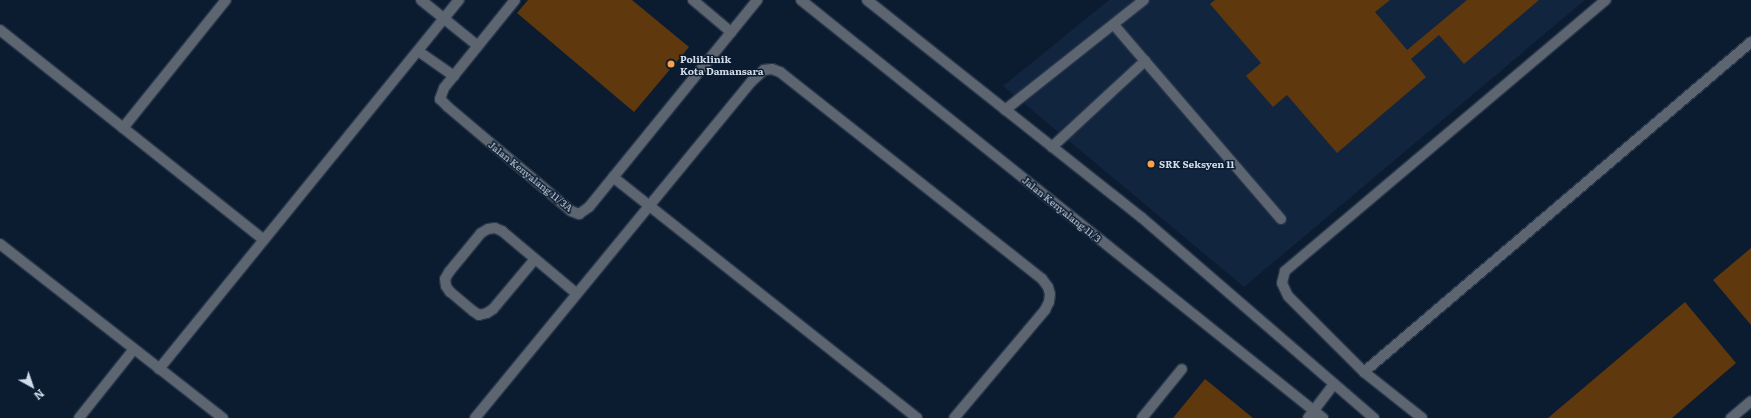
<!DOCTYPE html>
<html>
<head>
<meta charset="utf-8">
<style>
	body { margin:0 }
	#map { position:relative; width:1751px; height:418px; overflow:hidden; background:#0b1b30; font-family:Literata,serif }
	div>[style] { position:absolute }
	.built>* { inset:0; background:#11253f }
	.building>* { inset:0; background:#5f380e }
	.roads { filter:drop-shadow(1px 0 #27364a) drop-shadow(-1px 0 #27364a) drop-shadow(0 1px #27364a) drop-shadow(0 -1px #27364a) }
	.minor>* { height:10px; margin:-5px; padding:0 5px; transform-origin:5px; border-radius:5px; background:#5d6570 }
	.dots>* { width:11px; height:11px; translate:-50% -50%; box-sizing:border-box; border:2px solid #0b1b30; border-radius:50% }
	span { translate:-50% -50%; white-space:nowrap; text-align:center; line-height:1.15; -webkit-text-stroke:3px #0b1b30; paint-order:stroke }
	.poi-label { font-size:10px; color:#d1dcea; font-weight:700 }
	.left { translate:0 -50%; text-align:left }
	.street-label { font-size:10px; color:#d1dcea }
	.north { position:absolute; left:12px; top:366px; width:40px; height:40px; -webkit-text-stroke:3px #0b1b30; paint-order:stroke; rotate:140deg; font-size:11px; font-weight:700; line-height:16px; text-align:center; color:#d1dcea }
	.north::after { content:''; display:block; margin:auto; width:14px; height:18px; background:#d1dcea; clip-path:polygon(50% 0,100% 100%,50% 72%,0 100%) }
</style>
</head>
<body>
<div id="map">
	<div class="built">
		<i style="clip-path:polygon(1109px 0,1585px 0,1244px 287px,1003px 86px)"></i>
	</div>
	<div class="building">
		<i style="clip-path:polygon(528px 0,632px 0,689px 47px,634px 112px,517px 13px)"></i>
		<i style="clip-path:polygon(1215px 0,1390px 0,1375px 12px,1407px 50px,1467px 0,1539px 0,1464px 64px,1439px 35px,1411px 59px,1426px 77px,1337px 153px,1287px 95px,1273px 107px,1246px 76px,1261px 63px,1210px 4px)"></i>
		<i style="clip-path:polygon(1751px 248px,1751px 325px,1713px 280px)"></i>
		<i style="clip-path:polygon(1685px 302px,1736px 363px,1672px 418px,1548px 418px)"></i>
		<i style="clip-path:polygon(1205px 379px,1253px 418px,1173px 418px)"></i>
	</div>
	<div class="roads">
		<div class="minor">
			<i style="left:421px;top:0;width:73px;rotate:38.9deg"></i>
			<i style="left:515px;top:0;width:113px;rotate:128.9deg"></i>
			<i style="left:444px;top:88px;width:12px;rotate:110deg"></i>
			<i style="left:440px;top:99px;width:11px;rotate:45deg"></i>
			<i style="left:448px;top:107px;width:161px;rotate:40.2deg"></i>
			<i style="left:571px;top:211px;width:9px;rotate:21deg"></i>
			<i style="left:579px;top:214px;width:12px;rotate:-35deg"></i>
			<i style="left:589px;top:207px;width:267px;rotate:-50.9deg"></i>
			<i style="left:693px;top:0;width:50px;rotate:40.1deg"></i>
			<i style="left:801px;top:0;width:669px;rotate:38.69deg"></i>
			<i style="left:867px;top:0;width:350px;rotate:38.4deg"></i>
			<i style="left:1141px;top:217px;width:308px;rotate:40.8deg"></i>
			<i style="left:1114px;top:25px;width:256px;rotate:49.3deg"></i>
			<i style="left:0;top:30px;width:337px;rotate:38.5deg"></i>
			<i style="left:418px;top:51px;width:44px;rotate:34.8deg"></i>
			<i style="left:1005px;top:110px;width:177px;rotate:-38.4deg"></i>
			<i style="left:123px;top:128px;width:164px;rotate:-51.2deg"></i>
			<i style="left:1052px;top:147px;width:127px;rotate:-42.8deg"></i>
			<i style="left:613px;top:177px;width:388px;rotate:38.4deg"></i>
			<i style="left:0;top:244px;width:283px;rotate:38deg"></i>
			<i style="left:535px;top:259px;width:65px;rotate:130deg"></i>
			<i style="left:493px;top:309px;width:7px;rotate:146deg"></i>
			<i style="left:487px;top:313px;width:8px;rotate:166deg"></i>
			<i style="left:479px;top:315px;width:7px;rotate:-146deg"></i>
			<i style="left:473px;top:311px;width:30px;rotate:-140deg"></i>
			<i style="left:450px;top:292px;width:7px;rotate:-124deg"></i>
			<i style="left:446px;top:286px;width:7px;rotate:-98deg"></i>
			<i style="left:445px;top:279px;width:8px;rotate:-60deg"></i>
			<i style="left:449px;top:272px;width:50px;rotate:-50.6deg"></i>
			<i style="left:481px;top:233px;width:8px;rotate:-30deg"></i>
			<i style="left:488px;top:229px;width:7px;rotate:-8deg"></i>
			<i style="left:495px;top:228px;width:8px;rotate:23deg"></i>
			<i style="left:502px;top:231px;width:97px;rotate:40deg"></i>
			<i style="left:159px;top:369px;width:476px;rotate:-50.9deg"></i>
			<i style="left:1364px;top:372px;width:509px;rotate:-40.45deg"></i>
			<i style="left:79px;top:418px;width:88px;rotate:-51.4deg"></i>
			<i style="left:475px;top:418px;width:435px;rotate:-50.6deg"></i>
			<i style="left:751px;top:82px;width:18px;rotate:-43deg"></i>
			<i style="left:764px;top:70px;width:8px;rotate:-7deg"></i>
			<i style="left:772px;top:69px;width:9px;rotate:21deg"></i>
			<i style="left:780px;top:72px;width:334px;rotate:38.3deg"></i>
			<i style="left:1042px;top:279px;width:10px;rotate:53deg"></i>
			<i style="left:1048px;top:287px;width:7px;rotate:74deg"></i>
			<i style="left:1050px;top:294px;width:8px;rotate:97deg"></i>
			<i style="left:1049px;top:302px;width:9px;rotate:117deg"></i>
			<i style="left:1045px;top:310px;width:141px;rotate:130.1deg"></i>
			<i style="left:1142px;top:418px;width:63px;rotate:-50.8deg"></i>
			<i style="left:1308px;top:418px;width:43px;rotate:-52.6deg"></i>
			<i style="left:1422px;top:418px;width:74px;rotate:-141.6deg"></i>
			<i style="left:1364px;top:372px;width:107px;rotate:-135deg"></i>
			<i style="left:1288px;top:296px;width:14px;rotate:-115deg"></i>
			<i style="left:1282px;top:283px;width:12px;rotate:-76deg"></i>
			<i style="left:1285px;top:271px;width:420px;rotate:-40.2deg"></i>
			<i style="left:1731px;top:418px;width:26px;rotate:-40deg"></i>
		</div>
	</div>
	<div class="dots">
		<i style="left:671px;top:64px;background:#f8a14a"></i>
		<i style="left:1151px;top:164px;background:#f8a14a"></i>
	</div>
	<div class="poi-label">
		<span class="left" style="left:680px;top:64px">Poliklinik<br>Kota Damansara</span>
		<span class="left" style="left:1159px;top:164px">SRK Seksyen 11</span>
	</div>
	<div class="street-label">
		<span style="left:531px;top:176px;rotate:39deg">Jalan Kenyalang 11/3A</span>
		<span style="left:1062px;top:209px;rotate:39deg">Jalan Kenyalang 11/3</span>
	</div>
	<div class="north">N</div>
</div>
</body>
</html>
